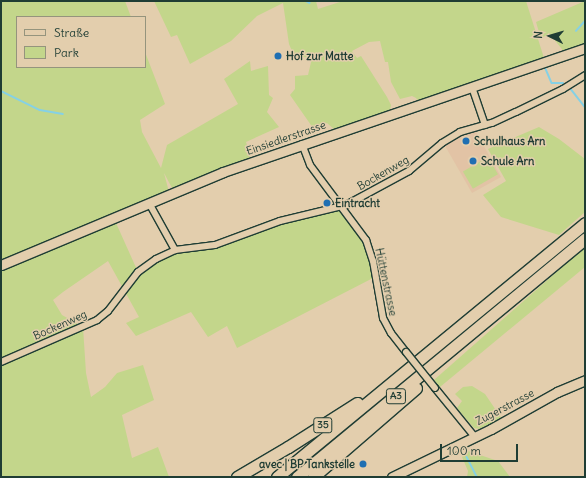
<!DOCTYPE html>
<html>
<head>
<meta charset="utf-8">
<style>
	body { margin:0 }
	#map { position:relative; width:586px; height:478px; overflow:hidden; background:#e3cead; font-family:Delius,sans-serif }
	div>[style] { position:absolute }
	.built>* { inset:0; background:#e2c3a5 }
	.green>* { inset:0; background:#c3d68b; transform-origin:0 0 }
	.stream>* { height:1.5px; margin:-0.75px; padding:0 0.75px; transform-origin:0.75px; border-radius:0.75px; background:#85d1e5 }
	.roads { filter:drop-shadow(1px 0 #1f3d34) drop-shadow(-1px 0 #1f3d34) drop-shadow(0 1px #1f3d34) drop-shadow(0 -1px #1f3d34) }
	.street>* { height:6px; margin:-3px; padding:0 3px; transform-origin:3px; border-radius:3px; background:#e3cead }
	.secondary>* { height:9px; margin:-4.5px; padding:0 4.5px; transform-origin:4.5px; border-radius:4.5px; background:#e3cead }
	.highway>* { height:11px; margin:-5.5px; padding:0 5.5px; transform-origin:5.5px; border-radius:5.5px; background:#e3cead }
	.bridges { filter:drop-shadow(1px 0 #1f3d34) drop-shadow(-1px 0 #1f3d34) drop-shadow(0 1px #1f3d34) drop-shadow(0 -1px #1f3d34) }
	.street-bridge>* { height:6px; margin:-3px; padding:0 3px; transform-origin:3px; border-radius:3px; background:#e3cead }
	.dots>* { width:11px; height:11px; translate:-50% -50%; box-sizing:border-box; border:2px solid #e3cead; border-radius:50% }
	span { translate:-50% -50%; white-space:nowrap; text-align:center; line-height:1.15; -webkit-text-stroke:3px #e3cead; paint-order:stroke }
	.shield-label span { padding:1px 3px; background:#e3cead; border:1px solid; border-radius:3px; -webkit-text-stroke-width:0 }
	.shield-label { font-size:10px; color:#1f3d34; font-weight:700 }
	.poi-label { font-size:11px; color:#1f3d34; font-weight:700 }
	.left { translate:0 -50%; text-align:left }
	.right { translate:-100% -50%; text-align:right }
	.street-label { font-size:11px; color:#1f3d34 }
	.frame { position:absolute; inset:0; border:2px solid #1f3d34; pointer-events:none }
	.legend { position:absolute; left:16px; top:16px; width:130px; height:52px; box-sizing:border-box; background:#e3cead; border:1px solid #95947d; margin:0; padding:5px 7px; list-style:none; font-size:12px; color:#1f3d34 }
	.legend li { display:flex; align-items:center; gap:8px; height:20px }
	.legend b { width:20px; border:1px solid #95947d }
	.north { position:absolute; left:530px; top:16px; width:40px; height:40px; -webkit-text-stroke:3px #e3cead; paint-order:stroke; rotate:275deg; font-size:11px; font-weight:700; line-height:16px; text-align:center; color:#1f3d34 }
	.north::after { content:''; display:block; margin:auto; width:14px; height:18px; background:#1f3d34; clip-path:polygon(50% 0,100% 100%,50% 72%,0 100%) }
	.scale { position:absolute; left:440px; top:444px; width:78px; height:18px; box-sizing:border-box; border:2px solid #1f3d34; border-top:0; padding-left:5px; font-size:12px; line-height:14px; white-space:nowrap; color:#1f3d34; -webkit-text-stroke:3px #e3cead; paint-order:stroke }
</style>
</head>
<body>
<div id="map">
	<div class="built">
		<i style="clip-path:polygon(475px 130px,501px 177px,472px 193px,444px 144px,457px 135px)"></i>
	</div>
	<div class="green">
		<i style="clip-path:polygon(1px 1px,125px 1px,131px 17px,17px 17px,17px 67px,145px 67px,145px 52px,165px 104px,140px 120px,142px 132px,161px 168px,167px 145px,238px 104px,224px 79px,250px 61px,251px 71px,268px 66px,269px 95px,273px 98px,267px 112px,279px 127px,246px 142px,250px 155px,248px 161px,175px 189px,172px 188px,164px 173px,169px 192px,1px 264px)"></i>
		<i style="clip-path:polygon(154px 1px,316px 1px,318px 9px,343px 1px,526px 1px,544px 58px,499px 75px,475px 80px,474px 83px,419px 102px,416px 98px,412px 96px,400px 99px,391px 82px,388px 62px,385px 62px,380px 41px,369px 42px,352px 51px,357px 58px,361px 56px,387px 97px,391px 105px,390px 110px,336px 131px,327px 123px,313px 128px,290px 95px,295px 89px,295px 76px,308px 75px,312px 58px,294px 56px,289px 44px,283px 3px,257px 16px,231px 41px,190px 64px,177px 35px,171px 37px)"></i>
		<i style="clip-path:polygon(585px 1px,585px 48px,565px 53px,549px 33px,541px 39px,536px 22px)"></i>
		<i style="clip-path:polygon(539px 127px,559px 139px,585px 159px,585px 212px,559px 235px,501px 217px,483px 195px,506px 181px,488px 149px)"></i>
		<i style="left:488px;top:157px;width:20px;height:29px;rotate:60deg"></i>
		<i style="clip-path:polygon(337px 210px,341px 212px,361px 240px,368px 252px,373px 278px,237px 348px,227px 326px,208px 337px,191px 312px,136px 336px,126px 323px,139px 317px,108px 261px,63px 292px,53px 300px,62px 315px,83px 327px,86px 373px,91px 397px,105px 387px,117px 373px,143px 365px,154px 400px,122px 415px,132px 458px,158px 447px,169px 477px,1px 477px,1px 269px,116px 223px,138px 272px,140px 273px,156px 261px,176px 253px,214px 247px,296px 218px)"></i>
		<i style="clip-path:polygon(585px 247px,585px 267px,440px 387px,434px 380px)"></i>
		<i style="clip-path:polygon(472px 386px,485px 394px,502px 419px,489px 426px,487px 425px,479px 429px,474px 428px,457px 408px,462px 401px,455px 394px,463px 387px)"></i>
		<i style="clip-path:polygon(468px 451px,498px 461px,510px 477px,467px 477px,468px 471px,462px 457px)"></i>
	</div>
	<div class="stream">
		<i style="left:306px;top:1px;width:4px;rotate:27deg"></i>
		<i style="left:576px;top:31px;width:13px;rotate:-48deg"></i>
		<i style="left:546px;top:69px;width:15px;rotate:67deg"></i>
		<i style="left:552px;top:83px;width:11px"></i>
		<i style="left:571px;top:89px;width:23px;rotate:52deg"></i>
		<i style="left:1px;top:91px;width:43px;rotate:26deg"></i>
		<i style="left:40px;top:110px;width:23px;rotate:10deg"></i>
		<i style="left:467px;top:457px;width:22px;rotate:63deg"></i>
	</div>
	<div class="roads">
		<div class="street">
			<i style="left:472px;top:87px;width:40px;rotate:71.1deg"></i>
			<i style="left:302px;top:144px;width:22px;rotate:69deg"></i>
			<i style="left:310px;top:165px;width:94px;rotate:53.3deg"></i>
			<i style="left:366px;top:240px;width:22px;rotate:72deg"></i>
			<i style="left:373px;top:261px;width:58px;rotate:80deg"></i>
			<i style="left:383px;top:318px;width:17px;rotate:62deg"></i>
			<i style="left:391px;top:333px;width:24px;rotate:52deg"></i>
			<i style="left:149px;top:203px;width:54px;rotate:61deg"></i>
			<i style="left:175px;top:250px;width:40px;rotate:-7.1deg"></i>
			<i style="left:215px;top:245px;width:69px;rotate:-20.3deg"></i>
			<i style="left:280px;top:221px;width:68px;rotate:-13.6deg"></i>
			<i style="left:346px;top:205px;width:72px;rotate:-28.4deg"></i>
			<i style="left:409px;top:171px;width:43px;rotate:-40.3deg"></i>
			<i style="left:442px;top:143px;width:21px;rotate:-31deg"></i>
			<i style="left:460px;top:132px;width:33px;rotate:-16deg"></i>
			<i style="left:492px;top:123px;width:26px;rotate:-25deg"></i>
			<i style="left:516px;top:112px;width:52px;rotate:-26.1deg"></i>
			<i style="left:563px;top:89px;width:26px;rotate:-32deg"></i>
			<i style="left:1px;top:362px;width:105px;rotate:-23.6deg"></i>
			<i style="left:97px;top:320px;width:14px;rotate:-39deg"></i>
			<i style="left:108px;top:311px;width:49px;rotate:-52.4deg"></i>
			<i style="left:138px;top:272px;width:22px;rotate:-36deg"></i>
			<i style="left:156px;top:259px;width:21px;rotate:-25deg"></i>
			<i style="left:435px;top:388px;width:63px;rotate:50.8deg"></i>
		</div>
		<div class="secondary">
			<i style="left:1px;top:265px;width:241px;rotate:-22.7deg"></i>
			<i style="left:223px;top:172px;width:383px;rotate:-18.9deg"></i>
			<i style="left:392px;top:477px;width:110px;rotate:-25.9deg"></i>
			<i style="left:491px;top:429px;width:76px;rotate:-29.3deg"></i>
			<i style="left:557px;top:392px;width:30px;rotate:-23deg"></i>
		</div>
		<div class="highway">
			<i style="left:237px;top:477px;width:59px;rotate:-30.5deg"></i>
			<i style="left:288px;top:447px;width:82px;rotate:-32.5deg"></i>
			<i style="left:277px;top:477px;width:399px;rotate:-39.5deg"></i>
			<i style="left:297px;top:477px;width:374px;rotate:-39.6deg"></i>
			<i style="left:313px;top:477px;width:136px;rotate:-40.8deg"></i>
		</div>
	</div>
	<div class="bridges">
		<div class="street-bridge">
			<i style="left:406px;top:352px;width:46px;rotate:51.1deg"></i>
		</div>
	</div>
	<div class="dots">
		<i style="left:278px;top:56px;background:#1f6fb2"></i>
		<i style="left:466px;top:141px;background:#1f6fb2"></i>
		<i style="left:473px;top:161px;background:#1f6fb2"></i>
		<i style="left:327px;top:203px;background:#1f6fb2"></i>
		<i style="left:363px;top:464px;background:#1f6fb2"></i>
	</div>
	<div class="shield-label">
		<span style="left:396px;top:396px">A3</span>
		<span style="left:323px;top:425px">35</span>
	</div>
	<div class="poi-label">
		<span class="left" style="left:286px;top:56px">Hof zur Matte</span>
		<span class="left" style="left:474px;top:141px">Schulhaus Arn</span>
		<span class="left" style="left:481px;top:161px">Schule Arn</span>
		<span class="left" style="left:335px;top:203px">Eintracht</span>
		<span class="right" style="left:355px;top:464px">avec | BP Tankstelle</span>
	</div>
	<div class="street-label">
		<span style="left:286px;top:138px;rotate:-19deg">Einsiedlerstrasse</span>
		<span style="left:383px;top:173px;rotate:-30deg">Bockenweg</span>
		<span style="left:386px;top:282px;rotate:78deg">Hüttenstrasse</span>
		<span style="left:60px;top:325px;rotate:-24deg">Bockenweg</span>
		<span style="left:505px;top:407px;rotate:-28deg">Zugerstrasse</span>
	</div>
	<div class="frame"></div>
	<ul class="legend">
	<li><b style="height:5px;background:#e3cead"></b>Straße</li>
	<li><b style="height:11px;background:#c3d68b"></b>Park</li>
	</ul>
	<div class="north">N</div>
	<div class="scale">100 m</div>
</div>
</body>
</html>
